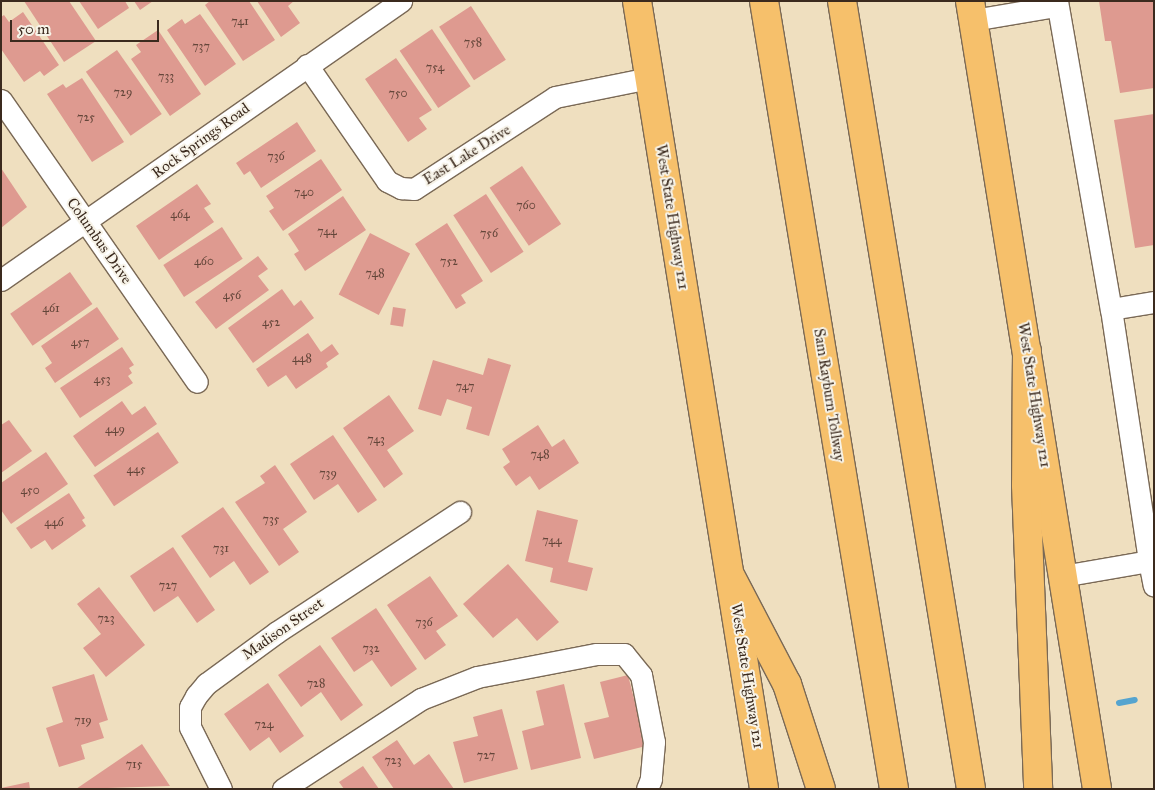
<!DOCTYPE html>
<html>
<head>
<meta charset="utf-8">
<style>
	body { margin:0 }
	#map { position:relative; width:1155px; height:790px; overflow:hidden; background:#efdfbf; font-family:"IM FELL Great Primer",serif }
	div>[style] { position:absolute }
	.stream>* { height:6px; margin:-3px; padding:0 3px; transform-origin:3px; border-radius:3px; background:#55a4cf }
	.building>* { inset:0; background:#de9a90; transform-origin:0 0 }
	.roads { filter:drop-shadow(1px 0 #7a6956) drop-shadow(-1px 0 #7a6956) drop-shadow(0 1px #7a6956) drop-shadow(0 -1px #7a6956) }
	.minor>* { height:21px; margin:-10.5px; padding:0 10.5px; transform-origin:10.5px; border-radius:10.5px; background:#fff }
	.major>* { height:28px; margin:-14px; padding:0 14px; transform-origin:14px; border-radius:14px; background:#f6c06b }
	.highway>* { height:28px; margin:-14px; padding:0 14px; transform-origin:14px; border-radius:14px; background:#f6c06b }
	span { translate:-50% -50%; white-space:nowrap; text-align:center; line-height:1.15; -webkit-text-stroke:4px #f7f3e8; paint-order:stroke }
	.number-label { font-size:12px; color:#64463a }
	.number-label span { -webkit-text-stroke-width:0 }
	.street-label { font-size:15px; color:#3b2a1e }
	.frame { position:absolute; inset:0; border:2px solid #3b2a1e; pointer-events:none }
	.scale { position:absolute; left:10px; top:20px; width:149px; height:22px; box-sizing:border-box; border:2px solid #3b2a1e; border-top:0; padding-left:6px; font-size:15px; line-height:18px; white-space:nowrap; color:#3b2a1e; -webkit-text-stroke:4px #f7f3e8; paint-order:stroke }
</style>
</head>
<body>
<div id="map">
	<div class="stream">
		<i style="left:1119px;top:703px;width:16px;rotate:-11deg"></i>
	</div>
	<div class="building">
		<i style="clip-path:polygon(24px 1px,69px 1px,96px 41px,64px 62px)"></i>
		<i style="clip-path:polygon(79px 1px,125px 1px,129px 8px,98px 29px)"></i>
		<i style="clip-path:polygon(134px 1px,153px 1px,140px 10px)"></i>
		<i style="clip-path:polygon(210px 1px,249px 1px,275px 40px,243px 61px,205px 5px)"></i>
		<i style="clip-path:polygon(257px 1px,294px 1px,288px 6px,300px 23px,281px 37px)"></i>
		<i style="clip-path:polygon(1099px 1px,1154px 1px,1154px 88px,1120px 93px,1111px 41px,1105px 41px)"></i>
		<i style="left:471px;top:6px;width:64px;height:38px;rotate:57deg"></i>
		<i style="clip-path:polygon(23px 12px,59px 65px,44px 76px,40px 71px,24px 82px,1px 49px,1px 17px,4px 15px,9px 22px)"></i>
		<i style="clip-path:polygon(200px 14px,236px 64px,205px 86px,167px 30px,182px 19px,185px 24px)"></i>
		<i style="left:432px;top:29px;width:69px;height:39px;rotate:56deg"></i>
		<i style="clip-path:polygon(158px 30px,201px 94px,170px 116px,131px 59px,141px 52px,136px 45px)"></i>
		<i style="left:117px;top:50px;width:78px;height:38px;rotate:55deg"></i>
		<i style="clip-path:polygon(396px 58px,432px 110px,419px 118px,427px 129px,408px 142px,365px 79px)"></i>
		<i style="clip-path:polygon(82px 78px,124px 142px,92px 162px,47px 94px,63px 84px,66px 88px)"></i>
		<i style="clip-path:polygon(1154px 114px,1154px 245px,1135px 248px,1114px 120px)"></i>
		<i style="clip-path:polygon(297px 122px,316px 151px,261px 188px,250px 171px,244px 175px,236px 163px)"></i>
		<i style="clip-path:polygon(321px 159px,342px 190px,283px 231px,269px 211px,274px 208px,266px 196px)"></i>
		<i style="left:522px;top:166px;width:70px;height:39px;rotate:56deg"></i>
		<i style="clip-path:polygon(1px 168px,27px 207px,1px 228px)"></i>
		<i style="clip-path:polygon(197px 184px,211px 204px,204px 208px,214px 222px,159px 260px,136px 226px)"></i>
		<i style="left:486px;top:194px;width:69px;height:39px;rotate:57deg"></i>
		<i style="clip-path:polygon(343px 196px,366px 230px,305px 271px,294px 254px,299px 251px,288px 234px)"></i>
		<i style="clip-path:polygon(447px 223px,483px 281px,461px 295px,466px 303px,456px 309px,415px 244px)"></i>
		<i style="left:222px;top:227px;width:38px;height:70px;rotate:57deg"></i>
		<i style="left:370px;top:233px;width:45px;height:69px;rotate:27deg"></i>
		<i style="clip-path:polygon(258px 256px,268px 269px,258px 276px,269px 290px,216px 329px,195px 302px)"></i>
		<i style="left:70px;top:272px;width:39px;height:73px;rotate:55deg"></i>
		<i style="clip-path:polygon(282px 289px,294px 306px,301px 300px,314px 318px,253px 363px,228px 328px)"></i>
		<i style="clip-path:polygon(97px 307px,119px 339px,55px 383px,45px 368px,52px 363px,41px 346px)"></i>
		<i style="left:393px;top:307px;width:13px;height:18px;rotate:9deg"></i>
		<i style="clip-path:polygon(308px 333px,321px 352px,332px 344px,339px 354px,326px 363px,328px 367px,296px 389px,286px 375px,268px 387px,256px 369px)"></i>
		<i style="clip-path:polygon(122px 347px,134px 365px,129px 368px,132px 373px,128px 376px,133px 383px,80px 418px,60px 388px)"></i>
		<i style="clip-path:polygon(488px 358px,511px 365px,489px 436px,466px 429px,472px 407px,447px 399px,441px 416px,418px 409px,433px 360px,483px 375px)"></i>
		<i style="clip-path:polygon(389px 395px,414px 431px,387px 450px,403px 474px,384px 488px,343px 428px)"></i>
		<i style="clip-path:polygon(122px 401px,132px 415px,145px 406px,157px 424px,95px 467px,73px 436px)"></i>
		<i style="clip-path:polygon(9px 420px,32px 451px,1px 473px,1px 425px)"></i>
		<i style="clip-path:polygon(538px 425px,552px 447px,564px 439px,579px 463px,539px 490px,530px 476px,516px 486px,503px 467px,510px 462px,502px 449px)"></i>
		<i style="left:158px;top:432px;width:37px;height:78px;rotate:56deg"></i>
		<i style="clip-path:polygon(333px 435px,377px 500px,358px 513px,338px 484px,314px 500px,290px 464px)"></i>
		<i style="clip-path:polygon(46px 452px,68px 484px,11px 524px,1px 510px,1px 483px)"></i>
		<i style="clip-path:polygon(275px 465px,307px 512px,283px 529px,299px 552px,279px 566px,235px 502px,265px 483px,260px 476px)"></i>
		<i style="clip-path:polygon(69px 493px,85px 518px,82px 520px,86px 526px,52px 550px,45px 540px,31px 549px,16px 528px)"></i>
		<i style="clip-path:polygon(223px 507px,269px 572px,250px 585px,234px 561px,210px 578px,181px 536px)"></i>
		<i style="clip-path:polygon(537px 510px,578px 520px,568px 562px,593px 568px,587px 591px,550px 582px,553px 568px,525px 561px)"></i>
		<i style="clip-path:polygon(173px 547px,215px 610px,197px 623px,178px 596px,154px 612px,130px 576px)"></i>
		<i style="clip-path:polygon(508px 564px,559px 622px,537px 641px,517px 618px,493px 638px,463px 604px)"></i>
		<i style="clip-path:polygon(430px 576px,458px 616px,436px 631px,446px 645px,425px 660px,387px 605px)"></i>
		<i style="clip-path:polygon(99px 587px,145px 645px,106px 677px,83px 648px,101px 634px,77px 604px)"></i>
		<i style="clip-path:polygon(376px 608px,417px 669px,391px 687px,372px 660px,354px 672px,331px 638px)"></i>
		<i style="clip-path:polygon(320px 645px,363px 705px,341px 721px,321px 692px,301px 707px,278px 675px)"></i>
		<i style="clip-path:polygon(94px 674px,108px 720px,99px 723px,104px 738px,81px 745px,85px 759px,59px 767px,46px 728px,63px 722px,52px 687px)"></i>
		<i style="clip-path:polygon(628px 675px,646px 746px,594px 759px,584px 723px,609px 717px,600px 682px)"></i>
		<i style="clip-path:polygon(268px 683px,304px 736px,280px 753px,269px 737px,250px 751px,224px 714px)"></i>
		<i style="clip-path:polygon(564px 684px,581px 758px,531px 770px,522px 731px,544px 725px,536px 691px)"></i>
		<i style="clip-path:polygon(502px 709px,518px 769px,464px 783px,453px 742px,478px 736px,473px 717px)"></i>
		<i style="clip-path:polygon(397px 740px,414px 765px,429px 754px,454px 789px,394px 789px,372px 757px)"></i>
		<i style="clip-path:polygon(142px 744px,170px 786px,76px 789px)"></i>
		<i style="clip-path:polygon(363px 766px,379px 789px,344px 789px,339px 782px)"></i>
		<i style="clip-path:polygon(29px 782px,30px 789px,1px 789px,1px 788px)"></i>
	</div>
	<div class="roads">
		<div class="minor">
			<i style="left:1057px;top:1px;width:313px;rotate:80.1deg"></i>
			<i style="left:1111px;top:309px;width:255px;rotate:81.4deg"></i>
			<i style="left:1149px;top:561px;width:88px;rotate:170.2deg"></i>
			<i style="left:973px;top:20px;width:84px;rotate:-9.6deg"></i>
			<i style="left:307px;top:65px;width:141px;rotate:55.4deg"></i>
			<i style="left:387px;top:181px;width:16px;rotate:27deg"></i>
			<i style="left:401px;top:188px;width:13px;rotate:4deg"></i>
			<i style="left:414px;top:189px;width:168px;rotate:-33.1deg"></i>
			<i style="left:555px;top:97px;width:96px;rotate:-11.4deg"></i>
			<i style="left:1px;top:100px;width:343px;rotate:55.2deg"></i>
			<i style="left:1px;top:280px;width:488px;rotate:-34.9deg"></i>
			<i style="left:1111px;top:309px;width:44px;rotate:-9.2deg"></i>
			<i style="left:1149px;top:561px;width:25px;rotate:79deg"></i>
			<i style="left:221px;top:789px;width:69px;rotate:-116.6deg"></i>
			<i style="left:190px;top:727px;width:20px;rotate:-90deg"></i>
			<i style="left:190px;top:707px;width:13px;rotate:-61deg"></i>
			<i style="left:196px;top:696px;width:16px;rotate:-50deg"></i>
			<i style="left:206px;top:684px;width:88px;rotate:-36.2deg"></i>
			<i style="left:277px;top:632px;width:219px;rotate:-33.3deg"></i>
			<i style="left:283px;top:789px;width:165px;rotate:-33.1deg"></i>
			<i style="left:421px;top:699px;width:60px;rotate:-21.4deg"></i>
			<i style="left:477px;top:677px;width:122px;rotate:-10.9deg"></i>
			<i style="left:597px;top:654px;width:27px"></i>
			<i style="left:624px;top:654px;width:27px;rotate:51deg"></i>
			<i style="left:641px;top:675px;width:68px;rotate:79deg"></i>
			<i style="left:654px;top:742px;width:37px;rotate:95deg"></i>
			<i style="left:651px;top:779px;width:11px;rotate:112deg"></i>
		</div>
		<div class="major">
			<i style="left:637px;top:1px;width:798px;rotate:80.84deg"></i>
			<i style="left:970px;top:1px;width:798px;rotate:80.84deg"></i>
		</div>
		<div class="highway">
			<i style="left:764px;top:1px;width:799px;rotate:80.63deg"></i>
			<i style="left:842px;top:1px;width:798px;rotate:80.7deg"></i>
			<i style="left:1027px;top:351px;width:134px;rotate:90.4deg"></i>
			<i style="left:1026px;top:485px;width:304px;rotate:87.7deg"></i>
			<i style="left:731px;top:577px;width:121px;rotate:62.4deg"></i>
			<i style="left:787px;top:684px;width:110px;rotate:72.1deg"></i>
		</div>
	</div>
	<div class="number-label">
		<span style="left:240px;top:22px">741</span>
		<span style="left:473px;top:43px">758</span>
		<span style="left:201px;top:47px">737</span>
		<span style="left:435px;top:68px">754</span>
		<span style="left:166px;top:77px">733</span>
		<span style="left:123px;top:93px">729</span>
		<span style="left:398px;top:94px">750</span>
		<span style="left:86px;top:118px">725</span>
		<span style="left:276px;top:157px">736</span>
		<span style="left:304px;top:193px">740</span>
		<span style="left:526px;top:206px">760</span>
		<span style="left:180px;top:215px">464</span>
		<span style="left:327px;top:232px">744</span>
		<span style="left:489px;top:234px">756</span>
		<span style="left:204px;top:262px">460</span>
		<span style="left:449px;top:262px">752</span>
		<span style="left:375px;top:274px">748</span>
		<span style="left:232px;top:296px">456</span>
		<span style="left:51px;top:309px">461</span>
		<span style="left:271px;top:323px">452</span>
		<span style="left:80px;top:343px">457</span>
		<span style="left:302px;top:359px">448</span>
		<span style="left:102px;top:380px">453</span>
		<span style="left:465px;top:387px">747</span>
		<span style="left:115px;top:430px">449</span>
		<span style="left:376px;top:440px">743</span>
		<span style="left:540px;top:455px">748</span>
		<span style="left:136px;top:470px">445</span>
		<span style="left:328px;top:474px">739</span>
		<span style="left:30px;top:491px">450</span>
		<span style="left:271px;top:520px">735</span>
		<span style="left:54px;top:523px">446</span>
		<span style="left:552px;top:541px">744</span>
		<span style="left:221px;top:549px">731</span>
		<span style="left:168px;top:586px">727</span>
		<span style="left:106px;top:619px">723</span>
		<span style="left:424px;top:623px">736</span>
		<span style="left:371px;top:649px">732</span>
		<span style="left:316px;top:684px">728</span>
		<span style="left:83px;top:721px">719</span>
		<span style="left:264px;top:725px">724</span>
		<span style="left:486px;top:756px">727</span>
		<span style="left:393px;top:761px">723</span>
		<span style="left:134px;top:765px">715</span>
	</div>
	<div class="street-label">
		<span style="left:201px;top:141px;rotate:-36deg">Rock Springs Road</span>
		<span style="left:467px;top:155px;rotate:-32deg">East Lake Drive</span>
		<span style="left:672px;top:217px;rotate:81deg">West State Highway 121</span>
		<span style="left:99px;top:241px;rotate:55deg">Columbus Drive</span>
		<span style="left:829px;top:395px;rotate:81deg">Sam Rayburn Tollway</span>
		<span style="left:1034px;top:395px;rotate:81deg">West State Highway 121</span>
		<span style="left:283px;top:629px;rotate:-35deg">Madison Street</span>
		<span style="left:747px;top:676px;rotate:81deg">West State Highway 121</span>
	</div>
	<div class="frame"></div>
	<div class="scale">50 m</div>
</div>
</body>
</html>
